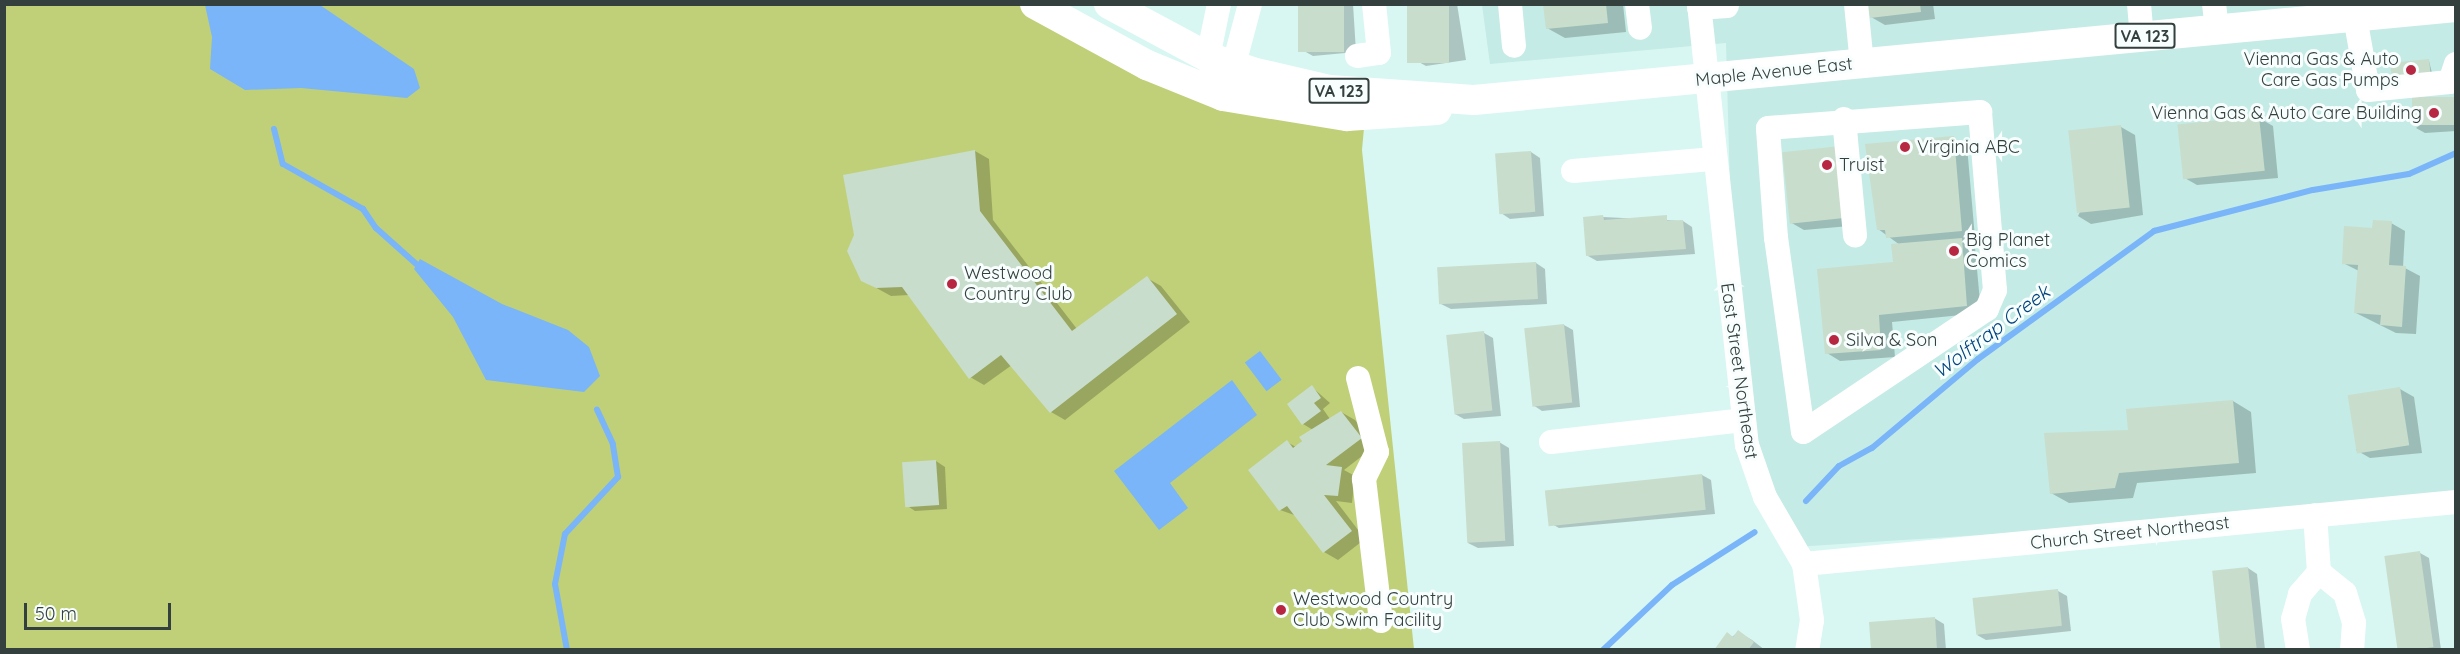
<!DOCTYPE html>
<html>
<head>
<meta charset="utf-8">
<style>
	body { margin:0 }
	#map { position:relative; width:2460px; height:654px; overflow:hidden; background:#d8f7f2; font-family:Quicksand,sans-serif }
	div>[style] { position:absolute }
	.built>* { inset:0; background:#c4ebe5 }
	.green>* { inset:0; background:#c0d078 }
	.water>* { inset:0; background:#79b5f8; transform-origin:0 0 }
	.shadow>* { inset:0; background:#0003 }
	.stream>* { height:6px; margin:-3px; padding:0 3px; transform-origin:3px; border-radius:3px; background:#79b5f8 }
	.building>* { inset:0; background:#c8ddcc; transform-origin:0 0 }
	.minor>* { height:24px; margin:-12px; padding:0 12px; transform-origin:12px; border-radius:12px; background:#fff }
	.major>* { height:30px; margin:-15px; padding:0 15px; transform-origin:15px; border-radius:15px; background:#fff }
	.dots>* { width:16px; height:16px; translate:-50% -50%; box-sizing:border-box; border:3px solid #f8fefd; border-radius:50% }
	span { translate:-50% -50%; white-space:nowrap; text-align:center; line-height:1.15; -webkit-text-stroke:6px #f8fefd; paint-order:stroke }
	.shield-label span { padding:2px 4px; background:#f8fefd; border:2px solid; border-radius:4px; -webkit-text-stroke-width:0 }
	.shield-label { font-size:16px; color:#34403e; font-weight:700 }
	.poi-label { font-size:18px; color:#34403e }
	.right { translate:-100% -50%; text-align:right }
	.left { translate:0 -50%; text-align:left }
	.street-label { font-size:18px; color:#34403e }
	.water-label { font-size:20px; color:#00447f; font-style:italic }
	.frame { position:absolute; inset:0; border:6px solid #34403e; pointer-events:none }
	.scale { position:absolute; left:24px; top:603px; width:147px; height:27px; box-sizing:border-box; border:3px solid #34403e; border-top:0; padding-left:8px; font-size:18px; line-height:21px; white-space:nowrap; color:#34403e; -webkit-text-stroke:4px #f8fefd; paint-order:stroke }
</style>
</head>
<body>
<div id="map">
	<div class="built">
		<i style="clip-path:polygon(1482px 5px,2455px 5px,2455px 491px,2241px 518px,1795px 547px,1737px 443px,1726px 43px,1490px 64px)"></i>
	</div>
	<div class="green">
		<i style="clip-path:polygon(4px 5px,1035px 5px,1223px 96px,1365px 117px,1362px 150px,1414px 649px,5px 649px)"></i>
	</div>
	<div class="water">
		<i style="clip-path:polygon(205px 5px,320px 5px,414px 69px,420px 88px,407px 98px,301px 88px,245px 90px,210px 69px,212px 37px)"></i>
		<i style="clip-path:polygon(420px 259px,502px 304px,568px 330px,589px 347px,600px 376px,584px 392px,486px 380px,453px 317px,414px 269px)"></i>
		<i style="left:1260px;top:351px;width:36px;height:19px;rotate:53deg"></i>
		<i style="clip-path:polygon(1232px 380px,1257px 415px,1170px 483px,1188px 508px,1159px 530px,1114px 471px)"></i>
	</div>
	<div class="shadow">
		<i style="clip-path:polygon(1300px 4px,1353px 4px,1356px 52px,1313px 56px,1304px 51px)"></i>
		<i style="clip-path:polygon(1408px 4px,1457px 4px,1466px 60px,1426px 66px,1417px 61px)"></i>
		<i style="clip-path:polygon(1545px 4px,1623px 4px,1626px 32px,1565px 38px,1547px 28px)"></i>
		<i style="clip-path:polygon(1870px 4px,1933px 4px,1935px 19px,1885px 25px,1871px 17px)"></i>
		<i style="clip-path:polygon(2429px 61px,2434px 81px,2397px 83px)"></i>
		<i style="clip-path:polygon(2456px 99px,2456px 131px,2425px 133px,2416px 128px)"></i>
		<i style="clip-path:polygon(2259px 118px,2273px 126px,2278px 178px,2197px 185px,2183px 177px)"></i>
		<i style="clip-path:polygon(2121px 127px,2135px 135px,2143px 215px,2091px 224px,2078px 216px)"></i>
		<i style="clip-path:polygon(1953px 138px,1967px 146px,1975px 238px,1962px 240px,1975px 247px,1981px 313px,1892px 322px,1895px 357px,1840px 361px,1827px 353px,1894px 263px,1900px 245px,1878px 229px)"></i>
		<i style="clip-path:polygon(1841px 147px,1861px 225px,1804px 230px,1790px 222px)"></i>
		<i style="clip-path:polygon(975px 151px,989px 159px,993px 220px,1077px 329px,1147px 278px,1161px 286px,1190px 322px,1065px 420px,1051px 412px,1012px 365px,984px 385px,970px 377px,909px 295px,891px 296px,862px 280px)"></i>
		<i style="clip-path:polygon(1531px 152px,1540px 158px,1544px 216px,1510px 219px,1501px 213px)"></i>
		<i style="clip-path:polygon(1603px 217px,1683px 221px,1692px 227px,1695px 254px,1597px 261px,1588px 256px)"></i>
		<i style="clip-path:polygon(2391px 223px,2405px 231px,2403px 267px,2420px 276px,2416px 334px,2396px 333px,2356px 313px,2359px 271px,2343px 263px,2374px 230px)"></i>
		<i style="clip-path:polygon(1536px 263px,1545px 269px,1547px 304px,1451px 309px,1441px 304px)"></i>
		<i style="clip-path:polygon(1564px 325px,1573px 330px,1580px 407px,1542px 411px,1533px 405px)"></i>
		<i style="clip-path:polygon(1484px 333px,1493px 338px,1501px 416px,1464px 419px,1455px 414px)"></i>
		<i style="clip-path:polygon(1312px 387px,1330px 403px,1323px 409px,1330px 419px,1341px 412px,1355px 420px,1375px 446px,1344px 470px,1355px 476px,1352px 503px,1336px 501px,1365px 539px,1338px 560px,1324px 552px,1297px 516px,1280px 510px,1287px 442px,1296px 447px,1313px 430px,1303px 424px)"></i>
		<i style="clip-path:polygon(2400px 389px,2414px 397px,2422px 453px,2370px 458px,2356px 450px)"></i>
		<i style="clip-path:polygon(2233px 401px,2251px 412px,2256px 473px,2137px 483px,2133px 498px,2069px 503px,2051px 493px,2130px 432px)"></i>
		<i style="clip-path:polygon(1499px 442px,1509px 448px,1514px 546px,1478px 548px,1468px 543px)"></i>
		<i style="clip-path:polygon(936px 461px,945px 467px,947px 509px,915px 511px,906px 505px)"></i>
		<i style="clip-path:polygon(1702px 475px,1711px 480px,1715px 514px,1559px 528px,1550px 523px)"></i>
		<i style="clip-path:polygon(2420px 553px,2429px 558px,2441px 650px,2398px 650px)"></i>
		<i style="clip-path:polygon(2248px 568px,2257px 574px,2265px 650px,2222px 650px)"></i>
		<i style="clip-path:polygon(2058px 591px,2067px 596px,2071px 631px,1986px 640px,1977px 635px)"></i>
		<i style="clip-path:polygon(1934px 618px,1944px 624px,1946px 650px,1873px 650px)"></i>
		<i style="clip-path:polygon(1738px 632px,1752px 640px,1765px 650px,1716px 650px)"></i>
	</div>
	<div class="stream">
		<i style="left:274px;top:129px;width:36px;rotate:76deg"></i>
		<i style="left:283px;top:164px;width:92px;rotate:29.4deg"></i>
		<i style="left:363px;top:209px;width:23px;rotate:56deg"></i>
		<i style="left:376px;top:228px;width:63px;rotate:41.8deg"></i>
		<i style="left:1806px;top:501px;width:48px;rotate:-46.7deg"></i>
		<i style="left:1839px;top:466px;width:38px;rotate:-29deg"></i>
		<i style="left:1872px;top:448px;width:138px;rotate:-40deg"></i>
		<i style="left:1978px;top:359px;width:218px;rotate:-36deg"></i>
		<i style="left:2154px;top:231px;width:164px;rotate:-14.5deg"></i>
		<i style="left:2313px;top:190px;width:97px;rotate:-9.5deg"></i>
		<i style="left:2409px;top:174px;width:51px;rotate:-24.1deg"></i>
		<i style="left:567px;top:650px;width:67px;rotate:-100.3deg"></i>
		<i style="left:555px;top:584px;width:51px;rotate:-78.7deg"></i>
		<i style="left:565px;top:534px;width:78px;rotate:-47.1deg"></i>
		<i style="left:618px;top:477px;width:33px;rotate:-99deg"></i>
		<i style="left:613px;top:444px;width:38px;rotate:-115deg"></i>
		<i style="left:1603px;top:650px;width:95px;rotate:-43.3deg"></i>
		<i style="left:1672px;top:585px;width:98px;rotate:-32.6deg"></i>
	</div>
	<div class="building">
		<i style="left:1298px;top:4px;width:46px;height:48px"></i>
		<i style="clip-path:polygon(1543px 4px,1606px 4px,1608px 23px,1546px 29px)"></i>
		<i style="clip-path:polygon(1868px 4px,1920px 4px,1921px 12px,1870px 18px)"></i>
		<i style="left:1407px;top:5px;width:42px;height:58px"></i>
		<i style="left:2429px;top:59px;width:20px;height:39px;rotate:84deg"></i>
		<i style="left:2456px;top:97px;width:28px;height:44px;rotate:90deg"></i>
		<i style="left:2259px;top:116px;width:55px;height:82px;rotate:84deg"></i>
		<i style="left:2121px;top:125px;width:83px;height:53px;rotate:84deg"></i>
		<i style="clip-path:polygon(1954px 136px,1962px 231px,1886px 238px,1885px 230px,1877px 230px,1865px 144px)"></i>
		<i style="left:1841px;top:146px;width:72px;height:59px;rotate:84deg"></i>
		<i style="clip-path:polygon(975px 150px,980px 211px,1072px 331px,1147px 276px,1177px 314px,1050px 413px,1001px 355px,969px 379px,902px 287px,876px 288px,861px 281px,847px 251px,854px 235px,843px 175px)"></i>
		<i style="left:1531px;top:151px;width:61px;height:36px;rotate:86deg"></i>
		<i style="clip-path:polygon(1603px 215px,1604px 220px,1667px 215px,1667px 221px,1683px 220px,1686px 249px,1586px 256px,1583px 217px)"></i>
		<i style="clip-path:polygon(2373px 220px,2392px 221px,2389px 265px,2406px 266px,2402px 327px,2380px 325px,2381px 315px,2354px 313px,2358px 265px,2342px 264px,2344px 226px,2372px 228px)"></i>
		<i style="clip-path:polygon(1962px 238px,1967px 306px,1879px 315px,1881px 350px,1825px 354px,1817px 269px,1893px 262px,1891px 244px)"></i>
		<i style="left:1536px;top:262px;width:37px;height:99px;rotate:87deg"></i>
		<i style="left:1564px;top:324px;width:79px;height:40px;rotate:84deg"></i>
		<i style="left:1484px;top:331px;width:80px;height:38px;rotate:84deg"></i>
		<i style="clip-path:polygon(1312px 385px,1321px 398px,1314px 403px,1321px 411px,1302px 425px,1287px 404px)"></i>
		<i style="left:2400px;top:387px;width:59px;height:53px;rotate:81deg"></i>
		<i style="clip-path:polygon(2233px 400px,2239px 463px,2119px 473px,2115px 488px,2050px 494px,2044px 433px,2128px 430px,2126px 409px)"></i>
		<i style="clip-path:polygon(1341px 411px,1362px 438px,1326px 465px,1342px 467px,1338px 496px,1324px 495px,1352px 531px,1323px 553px,1287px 506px,1279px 511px,1248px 470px,1287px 440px,1293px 448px,1302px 441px,1299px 437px)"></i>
		<i style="left:1500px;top:441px;width:100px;height:38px;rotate:87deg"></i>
		<i style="left:936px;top:460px;width:45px;height:34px;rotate:86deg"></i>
		<i style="left:1702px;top:474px;width:36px;height:158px;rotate:84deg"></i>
		<i style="left:2420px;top:551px;width:97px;height:36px;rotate:82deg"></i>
		<i style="left:2248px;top:567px;width:83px;height:36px;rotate:84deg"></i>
		<i style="left:2058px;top:589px;width:37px;height:86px;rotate:84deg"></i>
		<i style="clip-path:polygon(1935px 617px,1937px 650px,1871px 650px,1869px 622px)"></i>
		<i style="clip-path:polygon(1738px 630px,1754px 642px,1748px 650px,1714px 650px,1727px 632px,1733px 637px)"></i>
	</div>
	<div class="minor">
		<i style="left:1510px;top:4px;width:42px;rotate:84.6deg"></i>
		<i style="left:1637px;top:4px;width:24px;rotate:83deg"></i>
		<i style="left:1699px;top:4px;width:444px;rotate:83.8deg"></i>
		<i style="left:1747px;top:445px;width:55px;rotate:70.9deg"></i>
		<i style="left:1765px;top:497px;width:78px;rotate:59.8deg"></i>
		<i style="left:1804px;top:564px;width:57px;rotate:81.9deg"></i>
		<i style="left:1812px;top:620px;width:30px;rotate:99deg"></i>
		<i style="left:1856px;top:4px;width:60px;rotate:84.3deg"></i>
		<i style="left:2139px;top:4px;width:33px;rotate:85deg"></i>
		<i style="left:2214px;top:4px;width:26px;rotate:83deg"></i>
		<i style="left:1699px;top:8px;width:28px;rotate:-4deg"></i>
		<i style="left:2355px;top:17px;width:74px;rotate:79.9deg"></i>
		<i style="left:2368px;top:90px;width:82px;rotate:-5.6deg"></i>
		<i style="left:2450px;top:82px;width:19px;rotate:-72deg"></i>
		<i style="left:1357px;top:56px;width:22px;rotate:-8deg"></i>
		<i style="left:1379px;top:53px;width:49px;rotate:-95.8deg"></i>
		<i style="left:1213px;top:71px;width:15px;rotate:-110deg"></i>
		<i style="left:1208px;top:57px;width:54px;rotate:-78.3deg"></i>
		<i style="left:1229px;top:83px;width:82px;rotate:-75.1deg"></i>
		<i style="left:1980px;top:112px;width:179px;rotate:85.2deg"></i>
		<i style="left:1995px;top:290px;width:21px;rotate:113deg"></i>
		<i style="left:1987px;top:309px;width:221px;rotate:146.2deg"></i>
		<i style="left:1803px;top:432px;width:196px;rotate:-97.9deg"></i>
		<i style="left:1776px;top:238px;width:110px;rotate:-94.2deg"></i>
		<i style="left:1768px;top:128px;width:213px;rotate:-4.3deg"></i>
		<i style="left:1844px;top:119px;width:117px;rotate:84.6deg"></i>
		<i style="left:1573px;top:171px;width:142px;rotate:-4.9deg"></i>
		<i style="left:1358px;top:378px;width:76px;rotate:75.6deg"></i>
		<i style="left:1377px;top:452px;width:30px;rotate:116deg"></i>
		<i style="left:1364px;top:479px;width:143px;rotate:83.2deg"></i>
		<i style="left:1551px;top:442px;width:193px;rotate:-6.5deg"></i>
		<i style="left:1804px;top:564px;width:655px;rotate:-5.43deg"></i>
		<i style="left:2319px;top:572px;width:33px;rotate:39deg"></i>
		<i style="left:2345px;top:593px;width:31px;rotate:73deg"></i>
		<i style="left:2354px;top:623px;width:27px;rotate:94deg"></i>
		<i style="left:2298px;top:650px;width:31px;rotate:-99deg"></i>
		<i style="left:2293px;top:619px;width:26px;rotate:-74deg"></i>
		<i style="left:2300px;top:594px;width:29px;rotate:-49deg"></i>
		<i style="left:2319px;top:572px;width:57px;rotate:-94deg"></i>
	</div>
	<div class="major">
		<i style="left:1035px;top:4px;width:128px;rotate:28.6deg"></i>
		<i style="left:1147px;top:65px;width:82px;rotate:22.2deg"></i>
		<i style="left:1223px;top:96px;width:126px;rotate:9.2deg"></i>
		<i style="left:1347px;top:116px;width:90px;rotate:-3.8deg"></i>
		<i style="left:1109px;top:4px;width:112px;rotate:28.2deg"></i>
		<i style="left:1208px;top:57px;width:46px;rotate:18.8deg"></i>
		<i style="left:1252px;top:72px;width:80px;rotate:13deg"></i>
		<i style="left:1330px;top:90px;width:144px;rotate:4deg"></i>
		<i style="left:1474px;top:100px;width:986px;rotate:-5.41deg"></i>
	</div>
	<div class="dots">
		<i style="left:2411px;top:70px;background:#b82742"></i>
		<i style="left:2434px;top:113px;background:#b82742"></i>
		<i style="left:1905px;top:147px;background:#b82742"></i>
		<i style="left:1827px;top:165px;background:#b82742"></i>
		<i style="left:1954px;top:251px;background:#b82742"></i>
		<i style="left:952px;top:284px;background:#b82742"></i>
		<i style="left:1834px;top:340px;background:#b82742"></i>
		<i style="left:1281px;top:610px;background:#b82742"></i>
	</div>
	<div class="shield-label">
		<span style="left:2145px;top:36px">VA 123</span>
		<span style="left:1339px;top:91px">VA 123</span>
	</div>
	<div class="poi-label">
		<span class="right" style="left:2399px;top:70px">Vienna Gas &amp; Auto<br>Care Gas Pumps</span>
		<span class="right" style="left:2422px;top:113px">Vienna Gas &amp; Auto Care Building</span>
		<span class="left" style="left:1917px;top:147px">Virginia ABC</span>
		<span class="left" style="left:1839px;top:165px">Truist</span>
		<span class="left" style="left:1966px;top:251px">Big Planet<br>Comics</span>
		<span class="left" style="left:964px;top:284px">Westwood<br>Country Club</span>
		<span class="left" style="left:1846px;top:340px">Silva &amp; Son</span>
		<span class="left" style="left:1293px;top:610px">Westwood Country<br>Club Swim Facility</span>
	</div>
	<div class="street-label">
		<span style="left:1774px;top:72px;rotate:-6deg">Maple Avenue East</span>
		<span style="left:1739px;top:371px;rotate:82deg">East Street Northeast</span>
		<span style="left:2130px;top:533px;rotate:-6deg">Church Street Northeast</span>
	</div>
	<div class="water-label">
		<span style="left:1991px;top:331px;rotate:-37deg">Wolftrap Creek</span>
	</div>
	<div class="frame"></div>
	<div class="scale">50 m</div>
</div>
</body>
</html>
